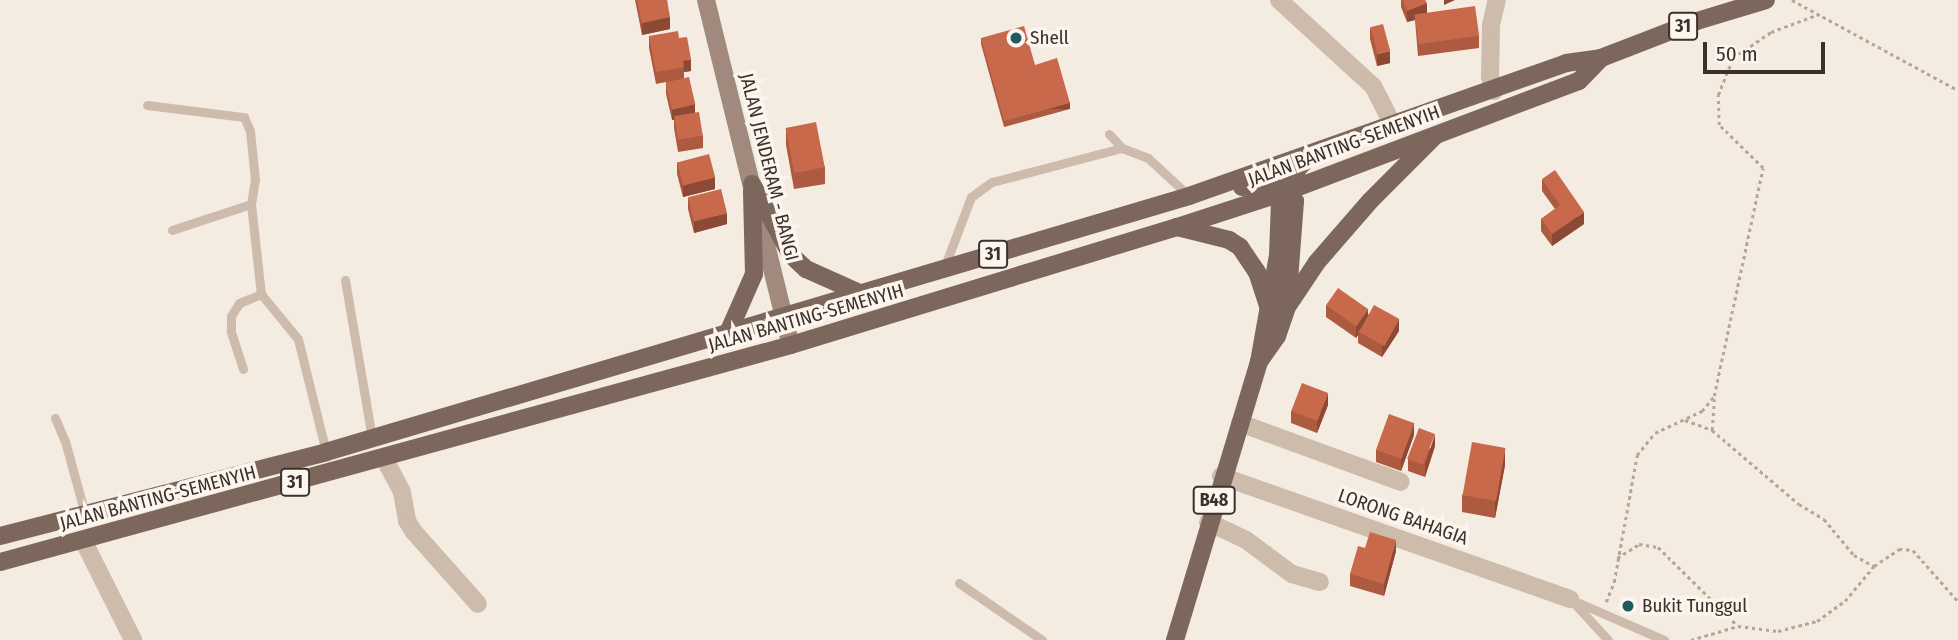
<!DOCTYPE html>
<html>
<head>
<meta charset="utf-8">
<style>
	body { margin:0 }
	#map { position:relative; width:1958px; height:640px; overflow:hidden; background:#f4ebe1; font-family:"Fira Sans Condensed",sans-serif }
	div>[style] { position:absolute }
	.path>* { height:2.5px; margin-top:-1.25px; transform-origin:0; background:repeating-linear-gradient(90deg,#b9a596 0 3.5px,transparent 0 7px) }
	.service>* { height:9px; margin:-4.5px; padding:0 4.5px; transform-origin:4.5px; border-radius:4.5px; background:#cdbbac }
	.minor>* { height:18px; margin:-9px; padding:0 9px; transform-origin:9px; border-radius:9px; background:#cdbbac }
	.secondary>* { height:18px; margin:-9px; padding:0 9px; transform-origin:9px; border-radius:9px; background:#a18a7d }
	.primary>* { height:18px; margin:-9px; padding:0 9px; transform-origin:9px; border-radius:9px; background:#7d675c }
	.wall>* { inset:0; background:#ac5a40 }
	.shaded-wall>* { inset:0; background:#8c4a34; transform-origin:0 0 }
	.building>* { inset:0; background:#c8694b; transform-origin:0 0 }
	.dots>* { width:19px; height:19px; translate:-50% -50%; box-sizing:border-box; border:4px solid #fbf5ee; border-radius:50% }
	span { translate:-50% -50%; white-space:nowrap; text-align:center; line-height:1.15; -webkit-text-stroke:7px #fbf5ee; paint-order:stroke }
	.shield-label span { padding:2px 5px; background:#fbf5ee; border:2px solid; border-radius:5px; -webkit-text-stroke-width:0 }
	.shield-label { font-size:18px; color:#3b302b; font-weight:700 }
	.poi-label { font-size:19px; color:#3b302b }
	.left { translate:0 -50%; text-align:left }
	.street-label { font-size:19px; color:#3b302b }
	.scale { position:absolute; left:1703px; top:42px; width:122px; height:32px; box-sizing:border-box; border:4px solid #3b302b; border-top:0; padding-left:9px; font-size:21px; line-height:24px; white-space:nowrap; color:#3b302b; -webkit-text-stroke:5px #fbf5ee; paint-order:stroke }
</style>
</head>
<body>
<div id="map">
	<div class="path">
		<i style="left:1792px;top:0;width:189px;rotate:28.5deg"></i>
		<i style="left:1685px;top:420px;width:29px;rotate:20deg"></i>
		<i style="left:1712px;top:430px;width:114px;rotate:40.4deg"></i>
		<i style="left:1799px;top:504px;width:29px;rotate:31deg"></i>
		<i style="left:1824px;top:519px;width:47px;rotate:50.2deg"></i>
		<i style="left:1854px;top:555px;width:23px;rotate:29deg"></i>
		<i style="left:1712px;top:430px;width:31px;rotate:-86deg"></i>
		<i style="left:1617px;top:558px;width:26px;rotate:-32deg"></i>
		<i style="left:1639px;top:544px;width:19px;rotate:9deg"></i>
		<i style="left:1658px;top:547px;width:112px;rotate:44.6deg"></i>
		<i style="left:1606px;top:602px;width:22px;rotate:-68deg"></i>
		<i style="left:1614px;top:582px;width:129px;rotate:-79.7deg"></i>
		<i style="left:1637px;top:455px;width:28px;rotate:-51deg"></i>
		<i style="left:1655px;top:433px;width:52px;rotate:-25.1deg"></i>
		<i style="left:1702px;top:411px;width:19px;rotate:-51deg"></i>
		<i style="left:1714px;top:396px;width:233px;rotate:-77.9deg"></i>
		<i style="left:1763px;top:168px;width:62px;rotate:-135.7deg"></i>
		<i style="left:1719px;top:125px;width:30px;rotate:-92deg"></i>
		<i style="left:1718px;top:95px;width:40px;rotate:-68deg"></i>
		<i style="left:1733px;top:58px;width:46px;rotate:-34.4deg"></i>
		<i style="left:1771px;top:32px;width:51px;rotate:-20.6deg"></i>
		<i style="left:1691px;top:640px;width:49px;rotate:-16.6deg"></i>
		<i style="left:1738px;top:626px;width:40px;rotate:7.1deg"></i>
		<i style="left:1778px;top:631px;width:40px;rotate:-14.4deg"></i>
		<i style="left:1817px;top:621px;width:34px;rotate:-36deg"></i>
		<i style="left:1845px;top:601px;width:45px;rotate:-50.4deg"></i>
		<i style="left:1874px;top:566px;width:30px;rotate:-34deg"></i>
		<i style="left:1899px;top:549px;width:14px;rotate:4deg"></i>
		<i style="left:1913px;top:550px;width:68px;rotate:48.6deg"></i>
	</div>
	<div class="service">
		<i style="left:147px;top:105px;width:98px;rotate:7.1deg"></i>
		<i style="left:244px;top:117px;width:15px;rotate:67deg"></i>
		<i style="left:250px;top:131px;width:48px;rotate:84.1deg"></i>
		<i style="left:255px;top:179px;width:25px;rotate:99deg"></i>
		<i style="left:251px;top:204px;width:91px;rotate:83.7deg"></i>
		<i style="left:261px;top:294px;width:58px;rotate:50.6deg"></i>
		<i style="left:298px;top:339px;width:116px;rotate:76.1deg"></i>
		<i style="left:1109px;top:134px;width:19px;rotate:47deg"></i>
		<i style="left:1122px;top:148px;width:28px;rotate:21deg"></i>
		<i style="left:1148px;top:158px;width:56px;rotate:42.8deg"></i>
		<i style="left:172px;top:230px;width:83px;rotate:-18.2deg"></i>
		<i style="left:944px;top:268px;width:76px;rotate:-69.2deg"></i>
		<i style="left:971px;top:197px;width:26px;rotate:-36deg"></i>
		<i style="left:992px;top:182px;width:134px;rotate:-14.7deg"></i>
		<i style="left:345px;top:280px;width:160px;rotate:80.3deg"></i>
		<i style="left:243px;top:369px;width:40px;rotate:-108deg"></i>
		<i style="left:231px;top:331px;width:15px;rotate:-90deg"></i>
		<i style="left:231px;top:316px;width:15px;rotate:-58deg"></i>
		<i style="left:239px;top:303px;width:24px;rotate:-22deg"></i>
		<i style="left:55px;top:418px;width:25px;rotate:67deg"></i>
		<i style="left:65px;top:441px;width:76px;rotate:74.7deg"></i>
		<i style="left:959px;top:583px;width:101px;rotate:34.5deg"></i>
		<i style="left:1570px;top:599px;width:103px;rotate:23.6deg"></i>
		<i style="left:1574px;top:603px;width:50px;rotate:47.4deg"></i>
	</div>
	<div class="minor">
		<i style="left:1279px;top:0;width:127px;rotate:42.5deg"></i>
		<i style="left:1373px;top:86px;width:44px;rotate:62.9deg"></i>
		<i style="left:1494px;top:91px;width:15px;rotate:-106deg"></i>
		<i style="left:1490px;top:77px;width:52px;rotate:-88.9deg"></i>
		<i style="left:1491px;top:25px;width:26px;rotate:-77deg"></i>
		<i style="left:1240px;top:423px;width:171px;rotate:20.1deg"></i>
		<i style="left:384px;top:458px;width:38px;rotate:62deg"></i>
		<i style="left:402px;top:492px;width:29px;rotate:80deg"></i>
		<i style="left:407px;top:521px;width:13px;rotate:58deg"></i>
		<i style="left:414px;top:532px;width:96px;rotate:48.4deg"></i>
		<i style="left:1221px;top:476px;width:370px;rotate:19.4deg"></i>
		<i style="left:1208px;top:522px;width:42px;rotate:25.3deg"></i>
		<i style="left:1246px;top:540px;width:57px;rotate:36.5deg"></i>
		<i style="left:1292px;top:574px;width:29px;rotate:16deg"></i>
		<i style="left:83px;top:540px;width:112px;rotate:63.4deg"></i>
	</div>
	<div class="secondary">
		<i style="left:706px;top:0;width:355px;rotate:76.2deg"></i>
	</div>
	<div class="primary">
		<i style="left:752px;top:184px;width:81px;rotate:61.2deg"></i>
		<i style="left:791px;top:255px;width:21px;rotate:43deg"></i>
		<i style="left:806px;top:269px;width:61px;rotate:24.1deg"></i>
		<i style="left:1242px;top:187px;width:28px;rotate:-8deg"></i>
		<i style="left:1270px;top:183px;width:31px;rotate:36deg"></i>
		<i style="left:1295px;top:201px;width:106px;rotate:94.3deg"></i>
		<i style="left:1287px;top:307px;width:31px;rotate:109deg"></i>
		<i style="left:1277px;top:336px;width:32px;rotate:125deg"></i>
		<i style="left:1177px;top:227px;width:54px;rotate:14deg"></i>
		<i style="left:1229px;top:240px;width:13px;rotate:32deg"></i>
		<i style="left:1240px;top:247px;width:30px;rotate:56deg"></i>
		<i style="left:1257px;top:272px;width:35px;rotate:72deg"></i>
		<i style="left:1289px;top:304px;width:50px;rotate:-56.3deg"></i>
		<i style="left:1317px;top:262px;width:81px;rotate:-49deg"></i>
		<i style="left:1370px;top:201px;width:92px;rotate:-45deg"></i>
		<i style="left:728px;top:333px;width:64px;rotate:-66.2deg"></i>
		<i style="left:754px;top:274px;width:83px;rotate:-91.4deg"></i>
		<i style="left:0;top:536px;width:337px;rotate:-14.4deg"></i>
		<i style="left:326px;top:452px;width:900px;rotate:-16.52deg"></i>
		<i style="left:1189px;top:196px;width:400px;rotate:-19.4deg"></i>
		<i style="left:1566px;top:63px;width:35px;rotate:-8deg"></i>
		<i style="left:1601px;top:58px;width:103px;rotate:-21.1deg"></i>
		<i style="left:1697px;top:21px;width:72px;rotate:-16.9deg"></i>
		<i style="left:0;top:562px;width:820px;rotate:-15.34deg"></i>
		<i style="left:791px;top:345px;width:404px;rotate:-17deg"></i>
		<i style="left:1177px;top:227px;width:114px;rotate:-18deg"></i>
		<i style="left:1285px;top:192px;width:314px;rotate:-20.7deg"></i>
		<i style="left:1579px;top:81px;width:32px;rotate:-46deg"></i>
		<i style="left:1175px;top:640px;width:290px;rotate:-73.2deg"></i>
		<i style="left:1259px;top:362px;width:109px;rotate:-79.9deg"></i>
		<i style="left:1278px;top:255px;width:55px;rotate:-87.9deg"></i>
		<i style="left:1280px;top:200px;width:38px;rotate:-60deg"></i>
		<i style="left:1299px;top:167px;width:18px;rotate:-43deg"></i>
	</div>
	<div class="wall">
		<i style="clip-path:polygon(635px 0,667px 0,670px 29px,642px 35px)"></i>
		<i style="clip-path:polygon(1401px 0,1425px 0,1427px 13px,1479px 36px,1479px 48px,1418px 56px,1415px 20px,1407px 22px,1401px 7px)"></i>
		<i style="clip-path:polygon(1370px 27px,1390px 63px,1377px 66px,1370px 39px)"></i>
		<i style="clip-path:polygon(649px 36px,679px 38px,691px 71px,684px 72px,684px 78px,703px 136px,703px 148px,678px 152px,674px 128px,674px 120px,672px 120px,666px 94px,666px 82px,656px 84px,649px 48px)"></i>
		<i style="clip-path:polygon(981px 38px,1070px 109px,1004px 127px,981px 44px)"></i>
		<i style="clip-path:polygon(786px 128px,825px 167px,825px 184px,794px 189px,786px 145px)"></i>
		<i style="clip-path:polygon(677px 162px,715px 189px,683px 197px,677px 174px)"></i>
		<i style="clip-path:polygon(1542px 179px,1584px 224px,1552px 246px,1541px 231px,1541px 219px,1555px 209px,1542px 191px)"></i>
		<i style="clip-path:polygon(688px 198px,727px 224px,694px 233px,688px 209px)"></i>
		<i style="clip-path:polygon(1326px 305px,1368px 314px,1399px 331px,1382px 357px,1358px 343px,1358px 335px,1356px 338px,1326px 317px)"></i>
		<i style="clip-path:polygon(1328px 405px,1317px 433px,1291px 423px,1291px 411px)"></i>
		<i style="clip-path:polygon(1414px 435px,1401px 471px,1376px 462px,1376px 450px)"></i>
		<i style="clip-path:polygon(1435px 446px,1425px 477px,1408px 471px,1408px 459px)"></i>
		<i style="clip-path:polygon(1505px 465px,1495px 518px,1462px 512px,1462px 495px)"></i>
		<i style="clip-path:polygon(1365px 548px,1396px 551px,1384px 596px,1350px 586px,1350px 574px)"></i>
	</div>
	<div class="shaded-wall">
		<i style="clip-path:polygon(1444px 0,1455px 0,1444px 5px)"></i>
		<i style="clip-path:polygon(1427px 3px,1427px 15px,1415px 14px,1415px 20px,1407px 22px,1407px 11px)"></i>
		<i style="clip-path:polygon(670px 17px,670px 29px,642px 35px,642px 23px)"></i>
		<i style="clip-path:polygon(1390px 51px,1390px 63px,1377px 66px,1377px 54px)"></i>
		<i style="clip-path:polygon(691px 59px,691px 71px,684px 72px,683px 61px)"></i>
		<i style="left:1070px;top:103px;width:6px;height:68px;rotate:90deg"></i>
		<i style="clip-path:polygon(695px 104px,695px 115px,672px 120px,672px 108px)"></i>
		<i style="clip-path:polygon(715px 177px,715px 189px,683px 197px,683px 185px)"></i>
		<i style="clip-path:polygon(1584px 212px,1584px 224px,1552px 246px,1552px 234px)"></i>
		<i style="clip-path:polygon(727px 213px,727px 224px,694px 233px,694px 221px)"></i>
		<i style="clip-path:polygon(1368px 309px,1368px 321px,1358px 331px,1358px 335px,1356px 338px,1356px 326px)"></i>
		<i style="clip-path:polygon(1399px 319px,1399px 331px,1382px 357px,1382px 346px)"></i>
		<i style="clip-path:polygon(1328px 393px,1328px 405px,1317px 433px,1317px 421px)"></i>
		<i style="clip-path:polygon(1414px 423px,1414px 435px,1401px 471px,1401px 459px)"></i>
		<i style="clip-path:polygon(1435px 434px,1435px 446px,1425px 477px,1425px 465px)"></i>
		<i style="clip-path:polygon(1505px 448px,1505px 465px,1495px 518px,1495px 501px)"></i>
		<i style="clip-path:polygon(1396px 540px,1396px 551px,1384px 596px,1384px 584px)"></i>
	</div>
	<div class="building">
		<i style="clip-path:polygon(637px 0,667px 0,670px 17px,642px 23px)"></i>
		<i style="clip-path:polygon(1403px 0,1425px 0,1427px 3px,1407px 11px)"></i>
		<i style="left:1475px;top:6px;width:30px;height:61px;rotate:82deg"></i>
		<i style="left:1383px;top:24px;width:28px;height:13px;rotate:75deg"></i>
		<i style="clip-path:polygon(1024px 26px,1035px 65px,1057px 58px,1070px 103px,1004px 121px,981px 38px)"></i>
		<i style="clip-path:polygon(678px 31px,679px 38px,687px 37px,691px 59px,683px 61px,684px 67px,656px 72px,649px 36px)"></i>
		<i style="left:689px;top:77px;width:28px;height:24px;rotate:77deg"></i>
		<i style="left:699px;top:112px;width:24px;height:25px;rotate:81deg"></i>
		<i style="left:816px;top:122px;width:46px;height:31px;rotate:79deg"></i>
		<i style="left:709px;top:154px;width:24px;height:33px;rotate:75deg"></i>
		<i style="clip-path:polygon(1555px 170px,1584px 212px,1552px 234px,1541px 219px,1560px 205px,1542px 179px)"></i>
		<i style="left:721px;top:189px;width:25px;height:34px;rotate:76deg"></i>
		<i style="left:1338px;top:288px;width:37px;height:21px;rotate:35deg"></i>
		<i style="left:1374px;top:305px;width:29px;height:31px;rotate:29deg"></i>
		<i style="left:1302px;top:383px;width:28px;height:30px;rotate:21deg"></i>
		<i style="left:1389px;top:414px;width:27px;height:38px;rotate:20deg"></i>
		<i style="left:1419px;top:428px;width:17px;height:33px;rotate:21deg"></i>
		<i style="left:1472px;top:442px;width:34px;height:54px;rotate:10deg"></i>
		<i style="clip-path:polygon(1370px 532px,1396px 540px,1384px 584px,1350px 574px,1358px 546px,1365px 548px)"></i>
	</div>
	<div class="dots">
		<i style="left:1016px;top:38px;background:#1f5a5e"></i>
		<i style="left:1628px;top:606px;background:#1f5a5e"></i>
	</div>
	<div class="shield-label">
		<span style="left:1683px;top:26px">31</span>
		<span style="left:993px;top:254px">31</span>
		<span style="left:295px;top:482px">31</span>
		<span style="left:1214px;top:500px">B48</span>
	</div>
	<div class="poi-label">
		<span class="left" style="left:1030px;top:38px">Shell</span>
		<span class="left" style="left:1642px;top:606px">Bukit Tunggul</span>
	</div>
	<div class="street-label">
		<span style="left:1344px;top:146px;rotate:-20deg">JALAN BANTING-SEMENYIH</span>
		<span style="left:769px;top:167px;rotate:76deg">JALAN JENDERAM - BANGI</span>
		<span style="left:806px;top:318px;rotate:-16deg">JALAN BANTING-SEMENYIH</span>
		<span style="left:158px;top:498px;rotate:-15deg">JALAN BANTING-SEMENYIH</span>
		<span style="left:1403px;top:517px;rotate:19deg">LORONG BAHAGIA</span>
	</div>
	<div class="scale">50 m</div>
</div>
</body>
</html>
